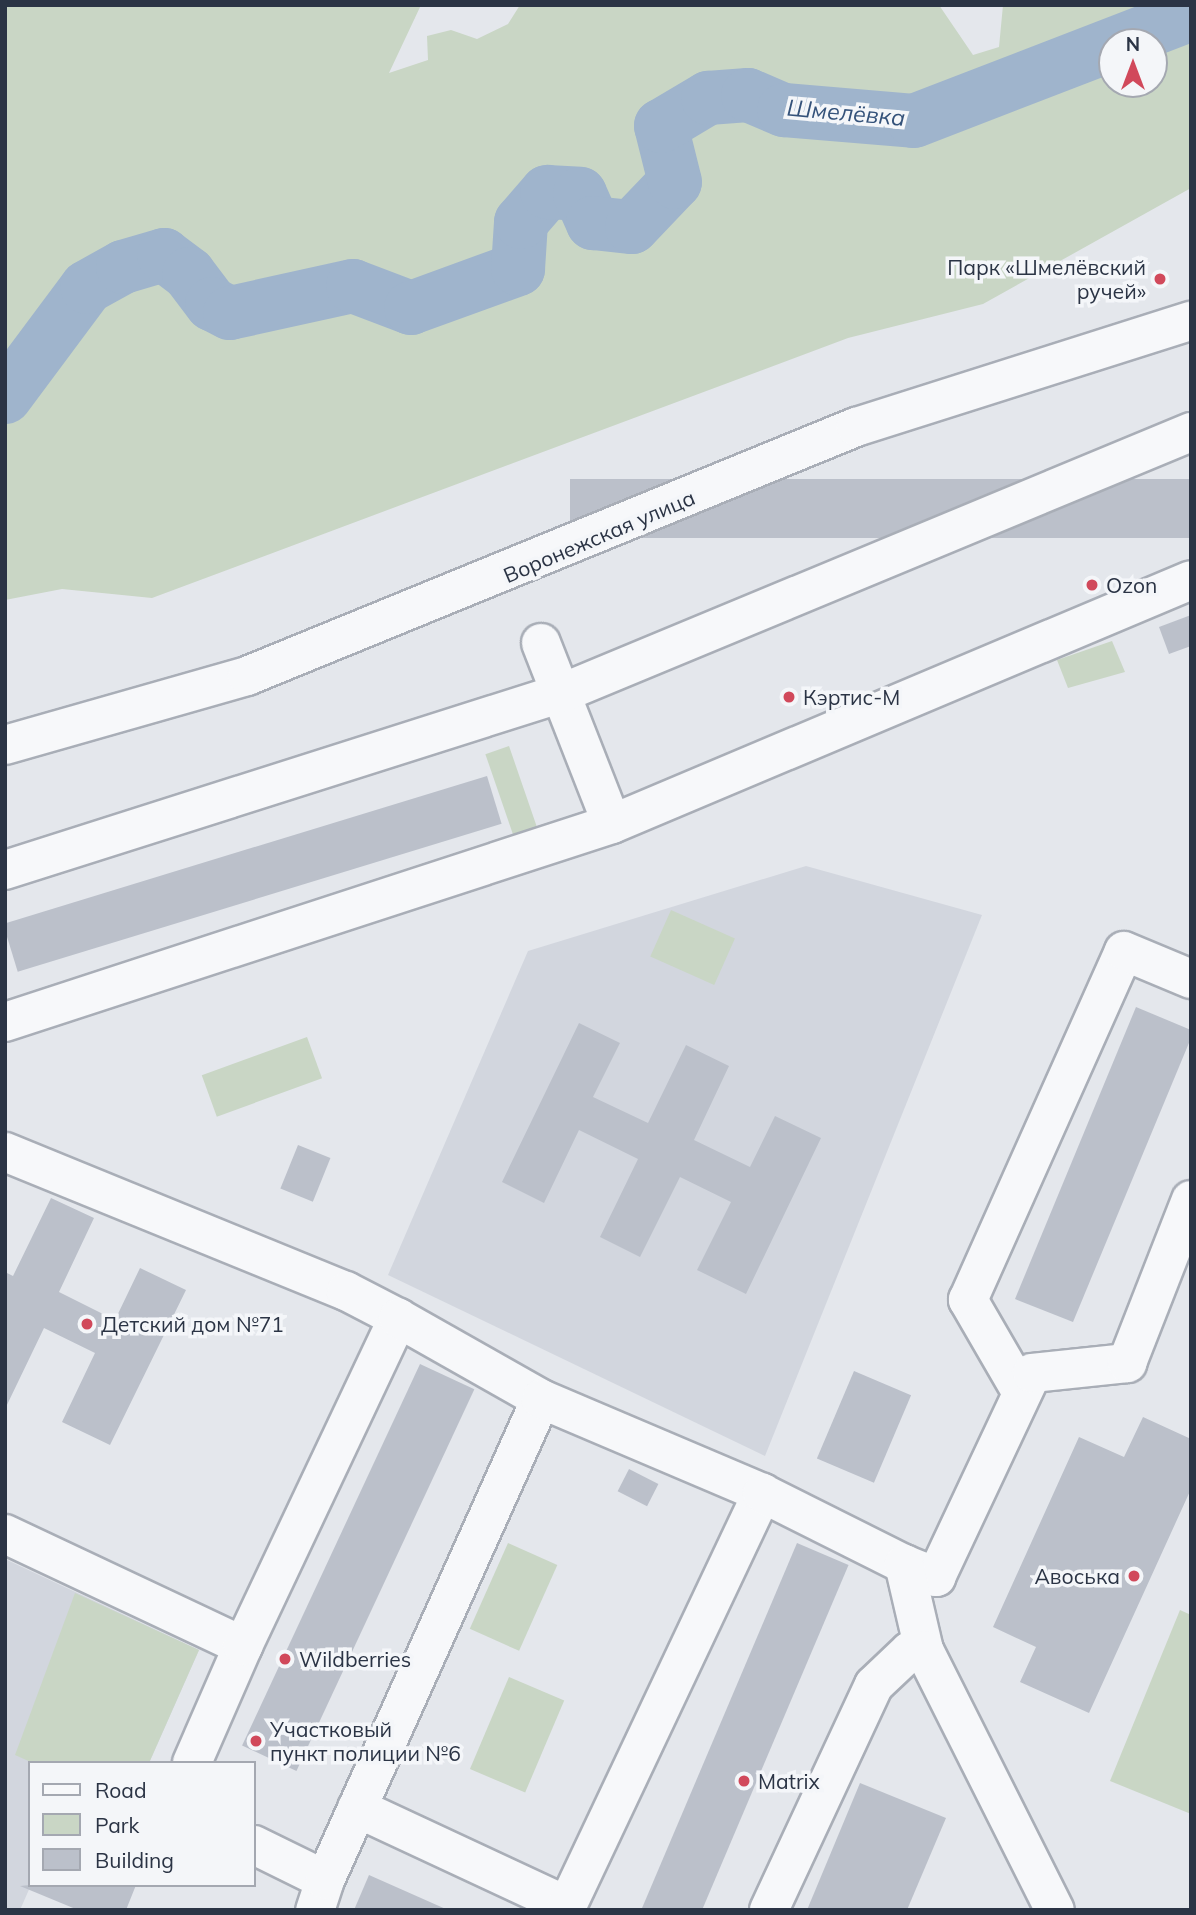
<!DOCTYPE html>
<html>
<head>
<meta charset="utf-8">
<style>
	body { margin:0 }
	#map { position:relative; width:1196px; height:1915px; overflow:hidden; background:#e4e7ec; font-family:Mulish,sans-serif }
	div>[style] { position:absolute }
	.built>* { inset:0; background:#d2d6de }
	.green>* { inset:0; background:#c9d6c5; transform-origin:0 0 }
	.river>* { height:54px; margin:-27px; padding:0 27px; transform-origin:27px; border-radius:27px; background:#9fb4cc }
	.building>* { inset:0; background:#bbc0ca; transform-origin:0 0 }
	.roads { filter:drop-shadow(2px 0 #a9aeb7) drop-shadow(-2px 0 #a9aeb7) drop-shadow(0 2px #a9aeb7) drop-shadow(0 -2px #a9aeb7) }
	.minor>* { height:38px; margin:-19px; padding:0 19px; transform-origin:19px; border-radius:19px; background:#f7f8fa }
	.dots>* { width:19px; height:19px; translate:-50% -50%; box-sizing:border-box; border:4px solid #f4f6f9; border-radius:50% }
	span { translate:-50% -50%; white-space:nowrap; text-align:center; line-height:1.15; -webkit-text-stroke:7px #f4f6f9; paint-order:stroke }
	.poi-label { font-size:21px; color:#2b3445 }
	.right { translate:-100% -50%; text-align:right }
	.left { translate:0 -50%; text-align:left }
	.street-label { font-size:21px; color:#2b3445 }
	.water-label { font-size:23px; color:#34527a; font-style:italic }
	.frame { position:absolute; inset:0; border:7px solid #2b3445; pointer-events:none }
	.legend { position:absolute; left:28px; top:1761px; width:228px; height:126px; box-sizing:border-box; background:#f4f6f9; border:2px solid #a4a8b1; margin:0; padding:9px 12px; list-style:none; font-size:21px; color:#2b3445 }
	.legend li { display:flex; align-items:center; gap:14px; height:35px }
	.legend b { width:35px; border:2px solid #a4a8b1 }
	.north { position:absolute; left:1098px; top:28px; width:70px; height:70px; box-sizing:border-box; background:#f4f6f9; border:2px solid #a4a8b1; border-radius:50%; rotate:0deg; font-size:19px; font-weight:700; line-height:28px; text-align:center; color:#2b3445 }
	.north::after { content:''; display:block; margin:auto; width:24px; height:32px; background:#d1495b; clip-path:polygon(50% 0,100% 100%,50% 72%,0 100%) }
</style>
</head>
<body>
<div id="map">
	<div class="built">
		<i style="clip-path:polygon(806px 866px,982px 915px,765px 1456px,388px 1275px,528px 951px)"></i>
		<i style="clip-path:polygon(5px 1559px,199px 1650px,149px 1763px,30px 1763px,31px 1885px,20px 1910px,5px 1910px)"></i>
	</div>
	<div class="green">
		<i style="clip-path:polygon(evenodd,5px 5px,421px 5px,389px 73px,428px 60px,427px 36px,451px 30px,477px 39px,508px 24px,520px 5px,939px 5px,973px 55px,999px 47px,1003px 5px,1191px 5px,1191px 188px,983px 304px,848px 338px,152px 598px,62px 589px,5px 600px,5px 5px,1154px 42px,1154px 84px,1112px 84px,1112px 42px,1154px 42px)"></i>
		<i style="clip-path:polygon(1112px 641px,1125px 672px,1068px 688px,1057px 660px)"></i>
		<i style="left:509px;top:746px;width:86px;height:25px;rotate:71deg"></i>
		<i style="left:671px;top:910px;width:70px;height:51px;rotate:24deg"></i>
		<i style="left:307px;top:1037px;width:44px;height:112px;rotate:70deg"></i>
		<i style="left:508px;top:1543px;width:54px;height:94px;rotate:24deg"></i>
		<i style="clip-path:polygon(75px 1593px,199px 1650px,149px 1763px,33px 1763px,15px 1755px)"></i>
		<i style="clip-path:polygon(1180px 1610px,1191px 1615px,1191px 1814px,1110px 1781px)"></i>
		<i style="left:509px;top:1677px;width:60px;height:100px;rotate:23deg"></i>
	</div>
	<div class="river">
		<i style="left:5px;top:397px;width:137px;rotate:-53.3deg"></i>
		<i style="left:87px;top:287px;width:41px;rotate:-29.1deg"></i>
		<i style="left:123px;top:267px;width:43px;rotate:-16.3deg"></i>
		<i style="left:164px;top:255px;width:31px;rotate:37deg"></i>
		<i style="left:189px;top:274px;width:38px;rotate:53deg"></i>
		<i style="left:212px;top:304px;width:20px;rotate:27deg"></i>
		<i style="left:230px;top:313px;width:126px;rotate:-12.4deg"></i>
		<i style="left:353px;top:286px;width:62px;rotate:20.8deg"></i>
		<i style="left:411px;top:308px;width:114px;rotate:-20deg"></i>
		<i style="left:518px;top:269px;width:47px;rotate:-86.3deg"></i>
		<i style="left:521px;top:222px;width:40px;rotate:-49deg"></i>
		<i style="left:547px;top:192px;width:33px;rotate:3deg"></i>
		<i style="left:580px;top:194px;width:32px;rotate:66deg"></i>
		<i style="left:593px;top:223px;width:39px;rotate:6deg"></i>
		<i style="left:632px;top:227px;width:62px;rotate:-46.3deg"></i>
		<i style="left:675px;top:182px;width:58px;rotate:-104deg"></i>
		<i style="left:661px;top:126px;width:55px;rotate:-30.8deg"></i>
		<i style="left:708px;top:98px;width:40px;rotate:-4.3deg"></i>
		<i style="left:748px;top:95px;width:39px;rotate:23deg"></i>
		<i style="left:784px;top:110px;width:130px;rotate:4.8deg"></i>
		<i style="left:914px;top:121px;width:297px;rotate:-21.1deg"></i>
	</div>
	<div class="building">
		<i style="left:1191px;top:479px;width:59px;height:621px;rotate:90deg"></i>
		<i style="clip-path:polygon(1191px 615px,1191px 646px,1169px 654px,1159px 627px)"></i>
		<i style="left:487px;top:776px;width:50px;height:506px;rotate:73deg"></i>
		<i style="clip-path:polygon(1136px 1007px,1191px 1030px,1191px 1038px,1073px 1322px,1015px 1299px)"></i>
		<i style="clip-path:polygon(579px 1023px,620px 1043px,593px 1097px,648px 1123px,686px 1045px,729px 1066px,694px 1140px,750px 1167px,775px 1116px,821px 1138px,746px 1294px,697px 1270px,731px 1202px,680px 1177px,640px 1257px,600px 1237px,638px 1159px,579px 1130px,544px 1203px,502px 1182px)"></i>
		<i style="left:298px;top:1145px;width:35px;height:47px;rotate:22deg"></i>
		<i style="clip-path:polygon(51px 1198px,94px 1218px,59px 1292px,115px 1320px,140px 1268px,186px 1290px,110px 1445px,62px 1422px,95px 1353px,44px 1328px,5px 1409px,5px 1272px,13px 1276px)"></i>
		<i style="left:420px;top:1364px;width:60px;height:421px;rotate:25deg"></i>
		<i style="left:854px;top:1371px;width:62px;height:95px;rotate:23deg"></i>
		<i style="clip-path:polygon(1143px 1417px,1191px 1439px,1191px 1489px,1089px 1713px,1020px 1682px,1036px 1647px,993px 1627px,1079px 1437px,1124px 1457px)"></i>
		<i style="left:629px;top:1469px;width:33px;height:25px;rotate:27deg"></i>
		<i style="left:797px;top:1543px;width:56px;height:402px;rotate:23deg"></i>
		<i style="clip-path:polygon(860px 1783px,946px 1818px,907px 1910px,807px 1910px)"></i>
		<i style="clip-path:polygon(369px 1875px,448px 1910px,354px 1910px)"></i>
		<i style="clip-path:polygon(30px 1885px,136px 1885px,126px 1910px,78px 1910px,20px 1886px)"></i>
	</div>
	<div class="roads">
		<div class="minor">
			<i style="left:541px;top:643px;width:194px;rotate:68.6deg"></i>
			<i style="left:5px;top:745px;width:252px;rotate:-15.9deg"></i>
			<i style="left:247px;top:676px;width:658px;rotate:-22.24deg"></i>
			<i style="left:856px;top:427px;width:351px;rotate:-17.6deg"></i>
			<i style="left:5px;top:870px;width:584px;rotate:-17.63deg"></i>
			<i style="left:562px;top:693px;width:681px;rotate:-22.54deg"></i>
			<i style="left:5px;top:1022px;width:638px;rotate:-18.07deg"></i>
			<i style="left:612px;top:824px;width:628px;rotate:-22.85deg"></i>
			<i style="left:5px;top:1152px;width:368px;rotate:22.2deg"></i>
			<i style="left:346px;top:1291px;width:59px;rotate:27.4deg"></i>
			<i style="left:1022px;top:1393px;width:108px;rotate:-120.1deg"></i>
			<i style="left:968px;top:1300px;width:382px;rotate:-65.9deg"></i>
			<i style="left:1124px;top:951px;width:73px;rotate:22.7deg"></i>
			<i style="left:5px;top:1534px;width:263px;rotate:25.2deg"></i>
			<i style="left:243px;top:1646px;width:128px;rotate:113.6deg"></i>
			<i style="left:904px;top:1564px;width:35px;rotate:22deg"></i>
			<i style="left:936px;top:1577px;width:225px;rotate:-64.8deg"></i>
			<i style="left:1032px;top:1373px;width:96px;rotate:-6deg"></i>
			<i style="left:1127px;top:1363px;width:175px;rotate:-68.6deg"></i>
			<i style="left:243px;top:1646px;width:363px;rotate:-64.7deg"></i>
			<i style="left:398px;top:1318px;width:164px;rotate:29.5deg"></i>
			<i style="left:357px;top:1808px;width:232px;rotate:25deg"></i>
			<i style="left:567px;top:1906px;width:457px;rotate:-64.7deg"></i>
			<i style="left:254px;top:1845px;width:79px;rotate:26.2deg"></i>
			<i style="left:325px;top:1880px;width:32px;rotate:108deg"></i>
			<i style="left:325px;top:1880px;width:527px;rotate:-65.82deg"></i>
			<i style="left:541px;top:1399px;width:240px;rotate:23deg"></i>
			<i style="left:762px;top:1493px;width:159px;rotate:26.6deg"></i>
			<i style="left:904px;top:1564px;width:88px;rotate:76.9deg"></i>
			<i style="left:924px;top:1650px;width:291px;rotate:63.3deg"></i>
			<i style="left:769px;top:1910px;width:248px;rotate:-65deg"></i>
			<i style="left:874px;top:1685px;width:50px;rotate:-43.4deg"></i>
			<i style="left:910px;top:1651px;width:14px;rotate:-4deg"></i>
		</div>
	</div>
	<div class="dots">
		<i style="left:1160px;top:279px;background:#d1495b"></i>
		<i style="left:1092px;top:585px;background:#d1495b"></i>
		<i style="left:789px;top:697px;background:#d1495b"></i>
		<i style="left:87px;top:1324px;background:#d1495b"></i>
		<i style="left:1134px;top:1576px;background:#d1495b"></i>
		<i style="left:285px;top:1659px;background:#d1495b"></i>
		<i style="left:256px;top:1741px;background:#d1495b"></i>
		<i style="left:744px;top:1781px;background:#d1495b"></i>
	</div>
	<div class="poi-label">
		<span class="right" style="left:1146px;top:279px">Парк «Шмелёвский<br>ручей»</span>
		<span class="left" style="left:1106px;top:585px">Ozon</span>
		<span class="left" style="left:803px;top:697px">Кэртис-М</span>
		<span class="left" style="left:101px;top:1324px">Детский дом №71</span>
		<span class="right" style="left:1120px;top:1576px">Авоська</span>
		<span class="left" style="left:299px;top:1659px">Wildberries</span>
		<span class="left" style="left:270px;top:1741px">Участковый<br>пункт полиции №6</span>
		<span class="left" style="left:758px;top:1781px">Matrix</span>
	</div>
	<div class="street-label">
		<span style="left:599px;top:536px;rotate:-23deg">Воронежская улица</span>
	</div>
	<div class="water-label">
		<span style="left:846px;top:113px;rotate:5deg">Шмелёвка</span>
	</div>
	<div class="frame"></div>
	<ul class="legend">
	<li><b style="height:9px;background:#f7f8fa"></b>Road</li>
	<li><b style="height:19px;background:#c9d6c5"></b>Park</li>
	<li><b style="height:19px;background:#bbc0ca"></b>Building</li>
	</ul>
	<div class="north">N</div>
</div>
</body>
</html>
